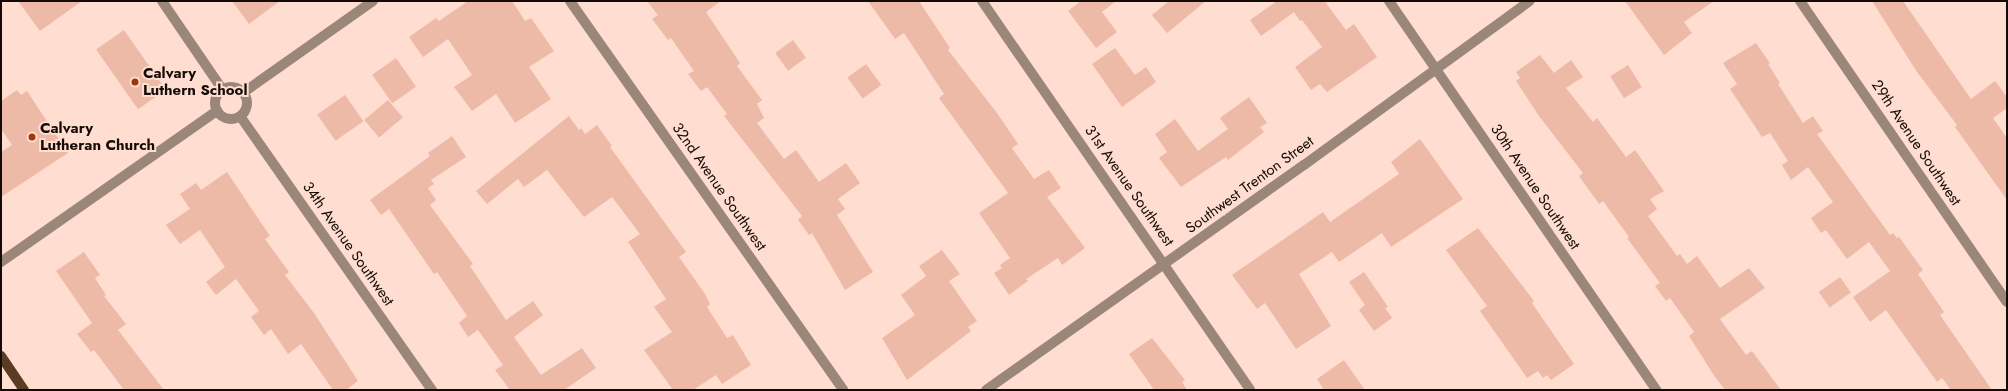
<!DOCTYPE html>
<html>
<head>
<meta charset="utf-8">
<style>
	body { margin:0 }
	#map { position:relative; width:2008px; height:391px; overflow:hidden; background:#ffddd0; font-family:Jost,sans-serif }
	div>[style] { position:absolute }
	.building>* { inset:0; background:#edbaa7; transform-origin:0 0 }
	.minor>* { height:10px; margin:-5px; padding:0 5px; transform-origin:5px; border-radius:5px; background:#9a877a }
	.minor>.ring { margin:-5px; padding:0; box-sizing:content-box; background:none; border:10px solid #9a877a; border-radius:50% }
	.major>* { height:10px; margin:-5px; padding:0 5px; transform-origin:5px; border-radius:5px; background:#5a3c25 }
	.dots>* { width:11px; height:11px; translate:-50% -50%; box-sizing:border-box; border:2px solid #ffddd0; border-radius:50% }
	span { translate:-50% -50%; white-space:nowrap; text-align:center; line-height:1.15; -webkit-text-stroke:4px #ffddd0; paint-order:stroke }
	.poi-label { font-size:15px; color:#140a06; font-weight:700 }
	.left { translate:0 -50%; text-align:left }
	.street-label { font-size:15px; color:#140a06 }
	.frame { position:absolute; inset:0; border:2px solid #140a06; pointer-events:none }
</style>
</head>
<body>
<div id="map">
	<div class="building">
		<i style="clip-path:polygon(18px 1px,82px 1px,40px 31px)"></i>
		<i style="clip-path:polygon(232px 1px,280px 1px,249px 24px)"></i>
		<i style="clip-path:polygon(468px 1px,512px 1px,525px 21px,531px 18px,554px 51px,529px 67px,551px 99px,515px 123px,496px 94px,472px 111px,454px 87px,472px 75px,448px 39px,423px 57px,409px 37px,436px 18px,439px 21px)"></i>
		<i style="clip-path:polygon(647px 1px,721px 1px,706px 12px,740px 63px,737px 66px,762px 100px,757px 104px,764px 118px,757px 123px,784px 159px,796px 150px,819px 182px,846px 163px,860px 183px,838px 199px,845px 209px,837px 215px,873px 272px,845px 290px,812px 233px,809px 235px,798px 220px,802px 216px,724px 116px,727px 114px,707px 87px,701px 91px,688px 74px,694px 71px,671px 38px,668px 40px,652px 19px,658px 15px)"></i>
		<i style="clip-path:polygon(868px 1px,919px 1px,950px 48px,948px 50px,997px 113px,1018px 144px,1012px 148px,1034px 179px,1049px 170px,1061px 188px,1047px 197px,1085px 248px,1062px 265px,1058px 258px,1026px 279px,1028px 281px,1009px 295px,994px 273px,1002px 268px,1000px 265px,1010px 258px,979px 213px,1008px 193px,939px 98px,944px 94px,904px 33px,895px 39px)"></i>
		<i style="clip-path:polygon(1081px 1px,1116px 1px,1102px 12px,1117px 32px,1096px 48px,1068px 11px)"></i>
		<i style="clip-path:polygon(1169px 1px,1206px 1px,1167px 33px,1152px 15px)"></i>
		<i style="clip-path:polygon(1277px 1px,1329px 1px,1326px 3px,1346px 30px,1354px 24px,1377px 57px,1327px 92px,1320px 84px,1311px 90px,1295px 67px,1322px 47px,1302px 20px,1300px 21px,1294px 12px,1261px 36px,1250px 20px)"></i>
		<i style="clip-path:polygon(1625px 1px,1714px 1px,1684px 22px,1692px 33px,1664px 55px)"></i>
		<i style="clip-path:polygon(1872px 1px,1903px 1px,1971px 99px,1995px 81px,2007px 97px,2007px 108px,1993px 118px,2007px 138px,2007px 200px,1955px 127px,1957px 125px,1917px 72px)"></i>
		<i style="left:124px;top:30px;width:73px;height:34px;rotate:55deg"></i>
		<i style="left:793px;top:40px;width:22px;height:22px;rotate:54deg"></i>
		<i style="clip-path:polygon(1756px 43px,1770px 63px,1768px 64px,1780px 83px,1778px 84px,1803px 123px,1813px 116px,1823px 131px,1817px 134px,1890px 235px,1893px 233px,1897px 238px,1899px 237px,1923px 270px,1918px 274px,1944px 312px,1940px 315px,1992px 390px,1951px 390px,1942px 378px,1937px 382px,1886px 310px,1870px 322px,1853px 297px,1890px 271px,1869px 242px,1847px 259px,1826px 230px,1821px 233px,1811px 218px,1833px 202px,1808px 167px,1791px 180px,1782px 165px,1788px 161px,1770px 133px,1762px 137px,1730px 89px,1737px 84px,1723px 63px)"></i>
		<i style="clip-path:polygon(1115px 48px,1135px 75px,1146px 67px,1156px 82px,1122px 107px,1092px 64px)"></i>
		<i style="clip-path:polygon(1540px 55px,1554px 73px,1571px 60px,1583px 77px,1566px 88px,1593px 122px,1597px 118px,1626px 157px,1635px 150px,1664px 191px,1650px 199px,1657px 209px,1648px 216px,1677px 256px,1680px 254px,1687px 264px,1697px 256px,1720px 288px,1749px 268px,1765px 288px,1720px 319px,1746px 355px,1752px 351px,1781px 390px,1725px 390px,1715px 377px,1689px 336px,1694px 332px,1670px 298px,1666px 301px,1655px 286px,1660px 283px,1627px 238px,1629px 237px,1603px 201px,1599px 204px,1579px 176px,1583px 173px,1539px 116px,1516px 81px,1520px 78px,1516px 72px)"></i>
		<i style="left:396px;top:58px;width:35px;height:29px;rotate:55deg"></i>
		<i style="left:866px;top:64px;width:26px;height:23px;rotate:54deg"></i>
		<i style="left:1628px;top:65px;width:26px;height:21px;rotate:58deg"></i>
		<i style="clip-path:polygon(17px 90px,21px 95px,27px 91px,68px 153px,1px 197px,1px 152px,12px 145px,1px 129px,1px 101px)"></i>
		<i style="left:345px;top:95px;width:32px;height:34px;rotate:55deg"></i>
		<i style="clip-path:polygon(1249px 97px,1267px 123px,1260px 127px,1264px 132px,1228px 160px,1226px 157px,1181px 187px,1159px 158px,1167px 152px,1155px 134px,1175px 119px,1198px 151px,1228px 129px,1220px 118px)"></i>
		<i style="left:388px;top:100px;width:23px;height:31px;rotate:50deg"></i>
		<i style="clip-path:polygon(569px 116px,579px 130px,581px 128px,585px 134px,597px 125px,612px 146px,610px 147px,686px 252px,679px 257px,705px 294px,710px 304px,707px 307px,727px 338px,733px 335px,751px 365px,722px 384px,716px 375px,693px 390px,673px 390px,644px 350px,672px 332px,654px 307px,666px 299px,628px 242px,640px 234px,612px 197px,584px 217px,547px 170px,524px 187px,518px 179px,487px 204px,476px 191px)"></i>
		<i style="clip-path:polygon(452px 136px,466px 157px,431px 180px,434px 184px,428px 188px,436px 200px,430px 205px,473px 264px,470px 266px,506px 320px,533px 301px,543px 315px,514px 337px,541px 375px,582px 348px,596px 368px,564px 390px,510px 390px,495px 370px,503px 365px,478px 330px,468px 337px,459px 323px,467px 316px,437px 272px,434px 274px,389px 209px,381px 215px,370px 200px,430px 156px,428px 153px)"></i>
		<i style="clip-path:polygon(1420px 139px,1463px 199px,1391px 247px,1382px 233px,1339px 262px,1332px 252px,1299px 274px,1331px 326px,1296px 349px,1265px 303px,1257px 309px,1232px 275px,1323px 212px,1330px 222px,1399px 174px,1391px 162px)"></i>
		<i style="clip-path:polygon(227px 172px,270px 236px,265px 239px,289px 272px,285px 275px,314px 313px,358px 381px,346px 390px,333px 390px,301px 344px,288px 354px,271px 329px,264px 335px,251px 317px,259px 311px,236px 279px,216px 295px,206px 282px,225px 267px,200px 230px,180px 244px,166px 225px,190px 209px,180px 194px,196px 183px,201px 190px)"></i>
		<i style="clip-path:polygon(1478px 228px,1534px 301px,1532px 303px,1574px 364px,1551px 380px,1547px 375px,1543px 378px,1538px 371px,1527px 378px,1480px 311px,1487px 306px,1446px 250px)"></i>
		<i style="clip-path:polygon(942px 250px,960px 274px,949px 281px,977px 321px,968px 327px,971px 331px,907px 380px,882px 338px,915px 315px,901px 295px,926px 276px,919px 266px)"></i>
		<i style="clip-path:polygon(84px 252px,100px 275px,95px 278px,106px 295px,104px 296px,126px 324px,118px 330px,164px 390px,124px 390px,94px 350px,91px 352px,77px 334px,92px 323px,56px 271px)"></i>
		<i style="clip-path:polygon(1364px 272px,1388px 307px,1385px 308px,1392px 318px,1374px 331px,1359px 310px,1365px 305px,1349px 282px)"></i>
		<i style="left:1840px;top:277px;width:19px;height:26px;rotate:55deg"></i>
		<i style="clip-path:polygon(1152px 338px,1185px 380px,1182px 382px,1187px 390px,1154px 390px,1129px 354px)"></i>
		<i style="clip-path:polygon(1344px 360px,1365px 390px,1324px 390px,1317px 379px)"></i>
	</div>
	<div class="minor">
		<i style="left:162px;top:1px;width:107px;rotate:55.7deg"></i>
		<i style="left:570px;top:1px;width:475px;rotate:54.9deg"></i>
		<i style="left:982px;top:1px;width:472px;rotate:55.4deg"></i>
		<i style="left:1389px;top:1px;width:472px;rotate:55.5deg"></i>
		<i style="left:1800px;top:1px;width:365px;rotate:55.5deg"></i>
		<i class="ring" style="left:215px;top:87px;width:22px;height:22px"></i>
		<i style="left:244px;top:92px;width:158px;rotate:-35.2deg"></i>
		<i style="left:240px;top:116px;width:335px;rotate:55deg"></i>
		<i style="left:1px;top:262px;width:264px;rotate:-35deg"></i>
		<i style="left:986px;top:390px;width:390px;rotate:-35.3deg"></i>
		<i style="left:1304px;top:165px;width:279px;rotate:-36deg"></i>
	</div>
	<div class="major">
		<i style="left:1px;top:356px;width:41px;rotate:55.9deg"></i>
	</div>
	<div class="dots">
		<i style="left:135px;top:82px;background:#9d380a"></i>
		<i style="left:32px;top:137px;background:#9d380a"></i>
	</div>
	<div class="poi-label">
		<span class="left" style="left:143px;top:82px">Calvary<br>Luthern School</span>
		<span class="left" style="left:40px;top:137px">Calvary<br>Lutheran Church</span>
	</div>
	<div class="street-label">
		<span style="left:1916px;top:143px;rotate:56deg">29th Avenue Southwest</span>
		<span style="left:1250px;top:185px;rotate:-36deg">Southwest Trenton Street</span>
		<span style="left:1129px;top:186px;rotate:55deg">31st Avenue Southwest</span>
		<span style="left:719px;top:187px;rotate:55deg">32nd Avenue Southwest</span>
		<span style="left:1535px;top:187px;rotate:56deg">30th Avenue Southwest</span>
		<span style="left:348px;top:244px;rotate:55deg">34th Avenue Southwest</span>
	</div>
	<div class="frame"></div>
</div>
</body>
</html>
